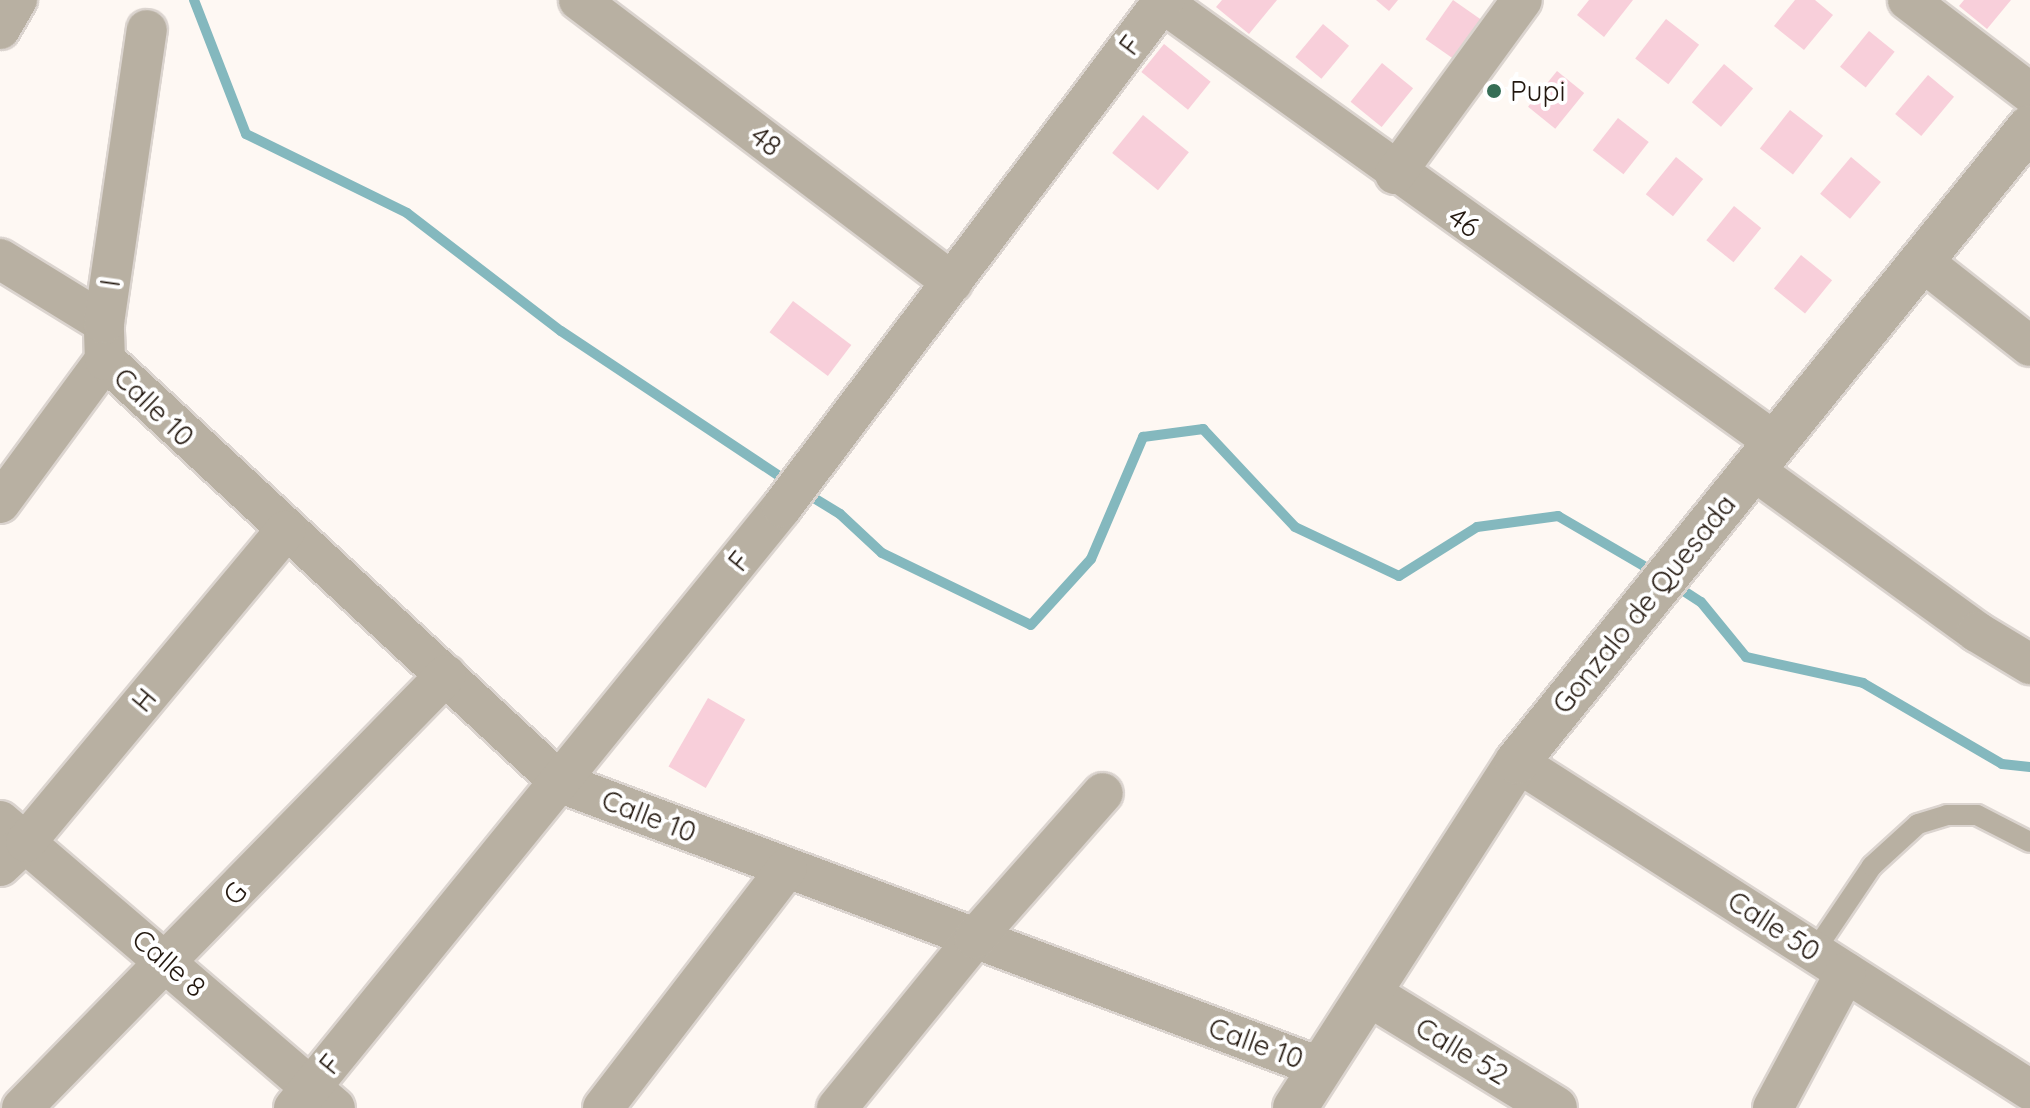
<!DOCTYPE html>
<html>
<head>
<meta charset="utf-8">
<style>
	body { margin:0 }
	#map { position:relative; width:2030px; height:1108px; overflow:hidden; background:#fef8f3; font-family:Quicksand,sans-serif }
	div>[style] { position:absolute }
	.stream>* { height:10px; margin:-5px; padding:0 5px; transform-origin:5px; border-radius:5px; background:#84b8be }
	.building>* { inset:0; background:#f8cfda; transform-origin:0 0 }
	.roads { filter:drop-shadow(2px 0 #dbd4cf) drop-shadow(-2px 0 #dbd4cf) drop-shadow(0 2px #dbd4cf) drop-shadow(0 -2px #dbd4cf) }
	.service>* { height:20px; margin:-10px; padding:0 10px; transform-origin:10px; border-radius:10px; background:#b8b0a2 }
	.minor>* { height:40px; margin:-20px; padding:0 20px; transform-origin:20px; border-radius:20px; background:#b8b0a2 }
	.tertiary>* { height:44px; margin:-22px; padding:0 22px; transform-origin:22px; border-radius:22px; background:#b8b0a2 }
	.dots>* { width:22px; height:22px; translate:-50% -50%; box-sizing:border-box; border:4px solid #fff; border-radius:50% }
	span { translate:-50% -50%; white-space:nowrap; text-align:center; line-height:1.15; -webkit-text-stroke:8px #fff; paint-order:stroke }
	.street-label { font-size:28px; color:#23180f }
	.poi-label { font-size:28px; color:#23180f }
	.left { translate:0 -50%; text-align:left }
</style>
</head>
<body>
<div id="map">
	<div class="stream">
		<i style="left:194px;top:0;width:144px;rotate:68.8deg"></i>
		<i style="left:246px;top:134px;width:179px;rotate:26.1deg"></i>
		<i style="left:407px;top:213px;width:194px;rotate:37.5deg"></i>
		<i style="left:561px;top:331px;width:276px;rotate:33.6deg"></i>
		<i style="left:804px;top:492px;width:42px;rotate:31.4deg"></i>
		<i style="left:840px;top:514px;width:57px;rotate:42.9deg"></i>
		<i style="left:882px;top:553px;width:165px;rotate:25.8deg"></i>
		<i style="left:1031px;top:625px;width:89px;rotate:-47.7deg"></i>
		<i style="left:1091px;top:559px;width:133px;rotate:-66.9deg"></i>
		<i style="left:1143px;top:437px;width:61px;rotate:-7.6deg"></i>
		<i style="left:1203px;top:429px;width:134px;rotate:46.8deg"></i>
		<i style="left:1295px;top:527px;width:115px;rotate:25.2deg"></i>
		<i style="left:1399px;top:576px;width:92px;rotate:-32.1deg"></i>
		<i style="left:1477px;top:527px;width:82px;rotate:-7.7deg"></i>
		<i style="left:1558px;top:516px;width:113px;rotate:30.2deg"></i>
		<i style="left:1673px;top:584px;width:33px;rotate:33deg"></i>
		<i style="left:1701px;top:602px;width:71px;rotate:50.7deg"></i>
		<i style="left:1746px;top:657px;width:120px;rotate:12.5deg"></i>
		<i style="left:1863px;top:683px;width:161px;rotate:30.2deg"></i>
		<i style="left:2002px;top:764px;width:28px;rotate:6deg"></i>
	</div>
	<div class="building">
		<i style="clip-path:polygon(1222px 0,1277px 0,1249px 34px,1216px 7px)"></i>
		<i style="clip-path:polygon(1376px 0,1398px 0,1389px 11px)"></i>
		<i style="left:1453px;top:0;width:38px;height:48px;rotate:35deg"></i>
		<i style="clip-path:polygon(1589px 0,1633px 0,1604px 37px,1577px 15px)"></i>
		<i style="clip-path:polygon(1795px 0,1815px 0,1833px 15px,1804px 50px,1774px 26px)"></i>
		<i style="clip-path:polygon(1964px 0,2011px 0,1987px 29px,1959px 6px)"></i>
		<i style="left:1666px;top:19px;width:42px;height:50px;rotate:38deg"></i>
		<i style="left:1323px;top:24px;width:34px;height:43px;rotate:40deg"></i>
		<i style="left:1869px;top:31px;width:33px;height:46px;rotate:39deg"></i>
		<i style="left:1164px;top:44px;width:60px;height:36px;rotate:39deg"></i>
		<i style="left:1382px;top:63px;width:40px;height:50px;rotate:39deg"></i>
		<i style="left:1724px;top:64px;width:38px;height:50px;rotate:40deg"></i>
		<i style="left:1557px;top:71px;width:35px;height:46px;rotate:39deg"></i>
		<i style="left:1928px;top:75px;width:34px;height:51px;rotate:40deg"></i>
		<i style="left:1790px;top:110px;width:42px;height:49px;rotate:38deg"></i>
		<i style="left:1143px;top:115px;width:59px;height:49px;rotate:39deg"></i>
		<i style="left:1618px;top:118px;width:39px;height:41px;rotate:38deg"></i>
		<i style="left:1676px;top:157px;width:35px;height:48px;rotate:39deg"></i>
		<i style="left:1851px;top:157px;width:39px;height:48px;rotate:40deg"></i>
		<i style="left:1734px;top:206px;width:35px;height:44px;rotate:39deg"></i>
		<i style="left:1801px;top:255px;width:40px;height:43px;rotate:39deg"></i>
		<i style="left:793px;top:301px;width:73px;height:39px;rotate:37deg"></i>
		<i style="left:708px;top:698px;width:43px;height:79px;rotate:30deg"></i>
	</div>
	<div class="roads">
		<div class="service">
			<i style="left:1814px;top:952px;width:104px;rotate:-56deg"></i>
			<i style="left:1872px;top:866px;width:62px;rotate:-42.4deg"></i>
			<i style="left:1918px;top:824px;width:30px;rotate:-17deg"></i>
			<i style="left:1947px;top:815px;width:30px"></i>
			<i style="left:1977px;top:815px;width:59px;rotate:27deg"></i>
		</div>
		<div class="minor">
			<i style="left:579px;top:0;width:468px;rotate:37.1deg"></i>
			<i style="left:1159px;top:0;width:755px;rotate:35.67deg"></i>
			<i style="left:1908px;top:0;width:153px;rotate:37.3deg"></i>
			<i style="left:0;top:29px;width:34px;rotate:-60deg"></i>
			<i style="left:1395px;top:174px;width:215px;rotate:-53.9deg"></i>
			<i style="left:0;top:259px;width:122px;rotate:31.6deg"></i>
			<i style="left:1922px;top:261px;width:137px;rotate:38.2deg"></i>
			<i style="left:105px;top:360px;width:622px;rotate:42.85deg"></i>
			<i style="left:561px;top:783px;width:809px;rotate:20.54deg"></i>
			<i style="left:1752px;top:469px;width:278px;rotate:35.9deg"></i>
			<i style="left:1977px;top:632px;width:62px;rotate:31.1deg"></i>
			<i style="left:0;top:503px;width:177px;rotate:-53.7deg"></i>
			<i style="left:105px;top:360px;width:37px;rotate:-92deg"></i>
			<i style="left:104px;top:323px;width:296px;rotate:-81.7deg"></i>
			<i style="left:1517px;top:762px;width:609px;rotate:32.59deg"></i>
			<i style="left:0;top:821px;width:441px;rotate:40.6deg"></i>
			<i style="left:0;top:866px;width:35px;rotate:-43deg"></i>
			<i style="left:26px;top:842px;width:405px;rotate:-50.2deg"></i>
			<i style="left:22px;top:1108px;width:606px;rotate:-45.6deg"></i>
			<i style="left:294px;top:1108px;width:774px;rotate:-50.92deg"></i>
			<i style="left:782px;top:507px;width:635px;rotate:-53deg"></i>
			<i style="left:603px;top:1108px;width:302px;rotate:-52.5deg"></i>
			<i style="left:837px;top:1108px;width:219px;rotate:-50.9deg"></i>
			<i style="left:975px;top:938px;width:193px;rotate:-48.6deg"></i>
			<i style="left:1773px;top:1108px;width:154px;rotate:-61.8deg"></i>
		</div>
		<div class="tertiary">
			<i style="left:1369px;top:994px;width:218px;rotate:31.5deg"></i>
			<i style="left:1295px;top:1108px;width:411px;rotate:-57.3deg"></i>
			<i style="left:1517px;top:762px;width:816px;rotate:-51.07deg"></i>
		</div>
	</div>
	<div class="dots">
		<i style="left:1494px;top:91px;background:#366e56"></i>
	</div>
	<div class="street-label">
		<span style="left:1130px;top:45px;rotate:-53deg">F</span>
		<span style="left:766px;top:141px;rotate:37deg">48</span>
		<span style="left:1464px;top:222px;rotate:35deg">46</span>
		<span style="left:110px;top:283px;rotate:-82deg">I</span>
		<span style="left:154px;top:407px;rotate:44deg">Calle 10</span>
		<span style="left:739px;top:561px;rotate:-51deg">F</span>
		<span style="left:1644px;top:604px;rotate:-51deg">Gonzalo de Quesada</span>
		<span style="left:144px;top:700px;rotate:-50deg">H</span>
		<span style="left:649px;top:816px;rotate:21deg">Calle 10</span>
		<span style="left:235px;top:893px;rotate:-46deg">G</span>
		<span style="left:1774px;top:926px;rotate:33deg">Calle 50</span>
		<span style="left:169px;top:963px;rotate:41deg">Calle 8</span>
		<span style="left:1256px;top:1043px;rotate:20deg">Calle 10</span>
		<span style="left:1462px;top:1051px;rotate:31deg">Calle 52</span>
		<span style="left:330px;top:1064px;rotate:-51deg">F</span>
	</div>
	<div class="poi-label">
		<span class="left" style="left:1510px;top:91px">Pupi</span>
	</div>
</div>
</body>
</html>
